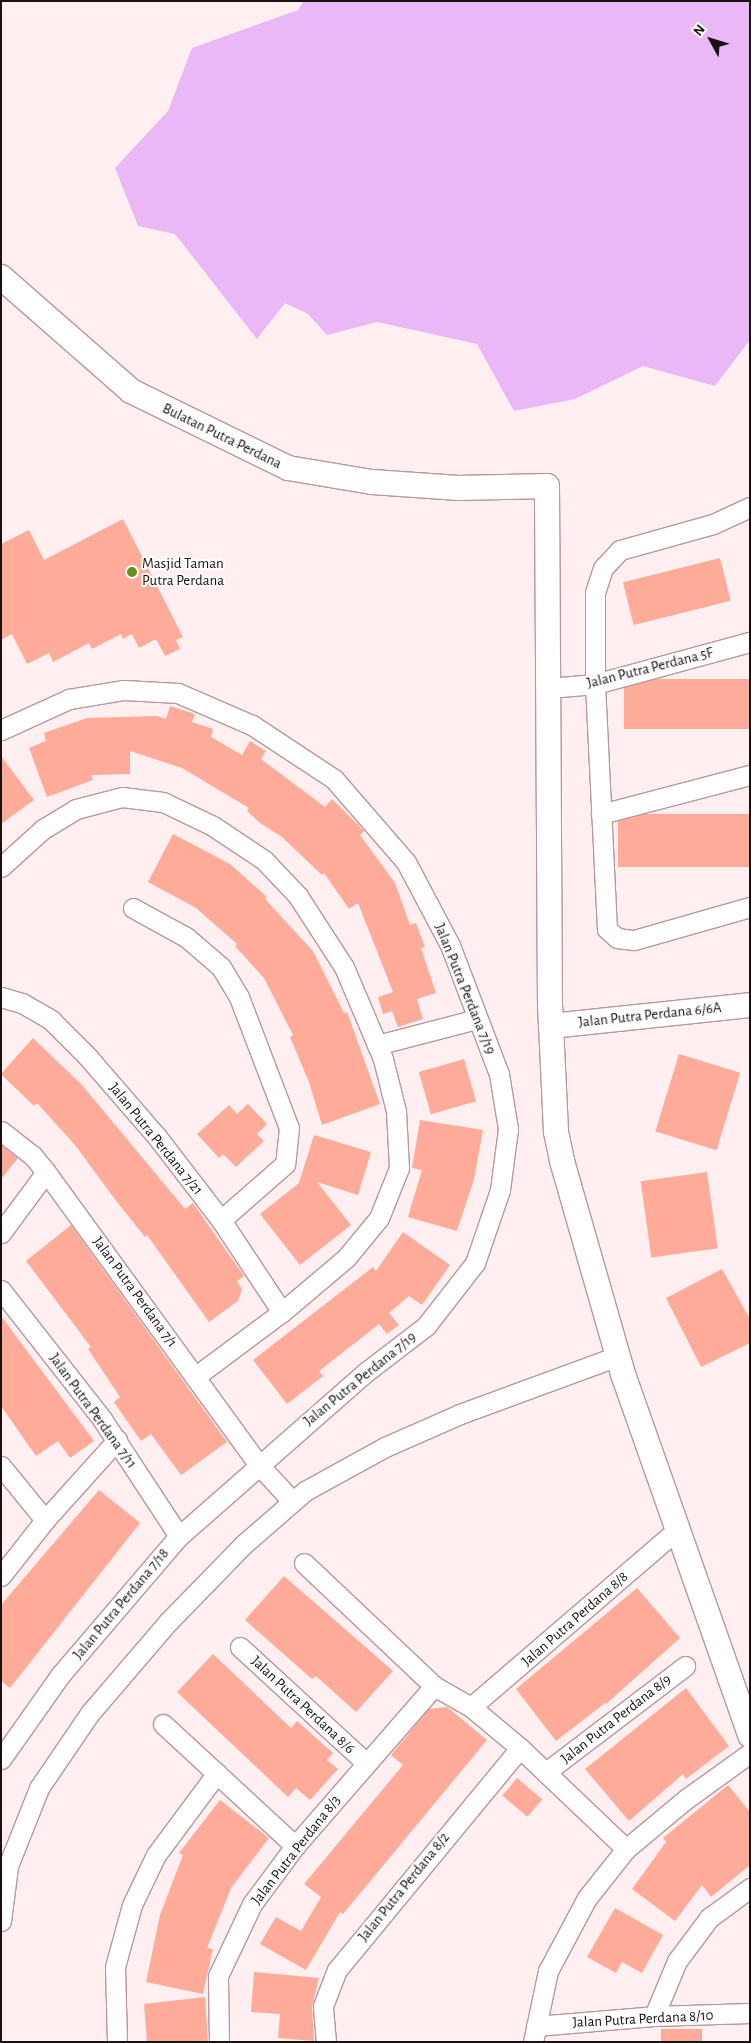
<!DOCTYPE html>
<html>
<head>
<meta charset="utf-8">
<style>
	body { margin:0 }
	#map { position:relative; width:751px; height:2043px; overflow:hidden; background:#ffeff1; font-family:"Alegreya Sans",sans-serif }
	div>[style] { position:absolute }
	.water>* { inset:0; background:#eab7f7 }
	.building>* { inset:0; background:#ffab9a; transform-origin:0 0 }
	.roads { filter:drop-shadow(1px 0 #ba979c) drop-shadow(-1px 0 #ba979c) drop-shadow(0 1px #ba979c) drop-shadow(0 -1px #ba979c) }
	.minor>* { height:19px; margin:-9.5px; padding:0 9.5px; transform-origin:9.5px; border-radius:9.5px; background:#fff }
	.tertiary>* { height:24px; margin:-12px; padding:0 12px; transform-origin:12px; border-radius:12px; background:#fff }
	.dots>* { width:14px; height:14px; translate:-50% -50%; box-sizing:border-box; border:2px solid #fff; border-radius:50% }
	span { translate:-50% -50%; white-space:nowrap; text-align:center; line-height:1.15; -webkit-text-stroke:4px #fff; paint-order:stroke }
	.street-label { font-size:15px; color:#1b0f11 }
	.poi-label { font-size:15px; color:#1b0f11 }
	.left { translate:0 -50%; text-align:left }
	.frame { position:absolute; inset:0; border:2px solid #1b0f11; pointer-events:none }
	.north { position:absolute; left:686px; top:15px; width:50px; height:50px; -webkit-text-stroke:4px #fff; paint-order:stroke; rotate:309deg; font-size:14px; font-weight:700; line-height:20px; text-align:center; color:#1b0f11 }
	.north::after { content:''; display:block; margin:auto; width:18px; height:22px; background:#1b0f11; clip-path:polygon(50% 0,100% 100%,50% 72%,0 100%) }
</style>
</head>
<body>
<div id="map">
	<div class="water">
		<i style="clip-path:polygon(304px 1px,750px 1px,750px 340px,715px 386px,643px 366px,575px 399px,514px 411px,477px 344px,377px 322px,327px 335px,308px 314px,285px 303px,257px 339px,175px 234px,138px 226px,115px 168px,168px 111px,192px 48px,298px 10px)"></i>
	</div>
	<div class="building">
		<i style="clip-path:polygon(123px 519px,183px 637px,176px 640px,180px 649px,165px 656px,156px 639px,139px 648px,132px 634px,123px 639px,121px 634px,92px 649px,89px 643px,53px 662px,49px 653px,27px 664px,12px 634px,1px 640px,1px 544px,29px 530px,44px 560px)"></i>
		<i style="left:720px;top:558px;width:44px;height:100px;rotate:76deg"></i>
		<i style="left:750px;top:679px;width:50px;height:126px;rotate:90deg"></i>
		<i style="clip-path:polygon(170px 706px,195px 714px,192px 722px,213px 729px,211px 737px,242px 755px,250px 741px,266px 751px,261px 759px,325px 807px,332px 799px,364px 831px,360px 835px,395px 883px,410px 925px,416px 923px,425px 947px,421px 948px,436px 993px,417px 999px,423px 1019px,398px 1027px,392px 1011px,383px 1014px,378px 997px,393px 992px,358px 903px,349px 909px,324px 873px,322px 875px,282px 837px,260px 823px,247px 811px,249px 808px,182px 768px,130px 751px,130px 774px,91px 775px,93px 780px,47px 797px,29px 748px,46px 741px,44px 733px,87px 718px,157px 716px,166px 719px)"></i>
		<i style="clip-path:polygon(1px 756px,34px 800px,1px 824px)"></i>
		<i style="left:750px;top:814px;width:53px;height:132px;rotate:90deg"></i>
		<i style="clip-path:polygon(173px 834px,230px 864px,267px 897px,265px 899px,313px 951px,344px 1013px,347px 1012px,380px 1104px,322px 1125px,309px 1082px,290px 1037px,293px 1035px,264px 978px,235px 946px,237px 944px,196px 908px,148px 882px)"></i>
		<i style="clip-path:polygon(33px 1038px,82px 1085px,185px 1209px,193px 1203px,244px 1276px,237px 1281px,242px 1289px,238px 1301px,209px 1322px,147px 1235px,145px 1237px,117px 1202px,75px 1145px,37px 1103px,34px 1106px,1px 1074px)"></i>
		<i style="left:679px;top:1054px;width:64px;height:81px;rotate:17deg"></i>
		<i style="left:464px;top:1059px;width:44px;height:47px;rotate:74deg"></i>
		<i style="clip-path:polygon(248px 1104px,267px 1124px,257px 1134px,264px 1141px,236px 1167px,223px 1154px,219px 1158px,197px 1134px,229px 1105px,237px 1114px)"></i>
		<i style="clip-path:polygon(420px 1120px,483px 1130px,474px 1179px,457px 1231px,408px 1217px,422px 1170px,412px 1168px)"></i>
		<i style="clip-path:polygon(314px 1135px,371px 1152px,358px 1195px,317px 1182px,351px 1225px,300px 1265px,260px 1214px,299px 1183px)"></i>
		<i style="clip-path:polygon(1px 1145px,18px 1158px,1px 1179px)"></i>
		<i style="left:707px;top:1172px;width:77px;height:67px;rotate:82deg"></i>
		<i style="clip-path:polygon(71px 1225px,227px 1442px,181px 1475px,151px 1434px,141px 1441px,114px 1402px,120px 1397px,88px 1349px,91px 1347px,26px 1261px)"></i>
		<i style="clip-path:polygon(403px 1232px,450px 1265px,422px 1305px,409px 1296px,389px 1313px,399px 1325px,387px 1334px,379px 1324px,319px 1371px,323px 1376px,287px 1404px,253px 1360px,373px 1267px,376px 1271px)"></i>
		<i style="clip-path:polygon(722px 1269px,750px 1319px,750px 1343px,701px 1367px,666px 1298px)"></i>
		<i style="clip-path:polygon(1px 1316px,94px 1441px,70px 1458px,58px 1441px,36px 1456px,1px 1406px)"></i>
		<i style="clip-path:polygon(99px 1490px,140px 1523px,10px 1688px,1px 1681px,1px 1605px)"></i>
		<i style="clip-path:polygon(284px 1576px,393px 1671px,356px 1712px,316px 1676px,312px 1679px,245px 1620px)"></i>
		<i style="clip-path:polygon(637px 1588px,680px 1638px,606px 1704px,605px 1703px,556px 1741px,516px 1689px)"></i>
		<i style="clip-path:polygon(213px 1654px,291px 1728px,297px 1721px,333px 1753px,327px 1760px,338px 1769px,310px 1800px,296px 1788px,288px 1797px,177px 1692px)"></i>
		<i style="clip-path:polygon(686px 1688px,729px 1746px,686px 1779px,683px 1774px,629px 1821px,585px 1769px)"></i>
		<i style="clip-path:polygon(447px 1707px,487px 1740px,343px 1914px,340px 1912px,306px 1970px,260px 1944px,276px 1917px,301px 1931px,321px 1897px,304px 1884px,403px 1765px,391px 1755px,429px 1709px)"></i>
		<i style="left:517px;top:1778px;width:33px;height:23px;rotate:40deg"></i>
		<i style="clip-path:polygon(728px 1785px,750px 1812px,750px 1865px,711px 1897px,702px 1885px,675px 1921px,632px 1889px,666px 1842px,663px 1838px)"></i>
		<i style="clip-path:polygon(220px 1800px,269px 1838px,231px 1888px,207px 1948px,213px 1949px,203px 1994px,146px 1982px,160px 1915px,183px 1855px,179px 1853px)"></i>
		<i style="clip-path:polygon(615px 1908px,663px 1935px,642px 1973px,622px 1962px,616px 1973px,587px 1957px)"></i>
		<i style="clip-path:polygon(254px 1972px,319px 1978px,312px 2007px,314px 2041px,278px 2038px,280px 2014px,251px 2012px)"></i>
		<i style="clip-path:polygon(205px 1997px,208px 2042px,147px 2042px,144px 2004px)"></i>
		<i style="left:702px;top:2029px;width:13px;height:41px;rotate:90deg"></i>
	</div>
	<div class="roads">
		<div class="minor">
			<i style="left:750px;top:507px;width:41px;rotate:155.3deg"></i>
			<i style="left:713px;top:524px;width:97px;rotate:164.4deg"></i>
			<i style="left:620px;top:550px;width:25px;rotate:133deg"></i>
			<i style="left:603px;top:568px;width:26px;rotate:108deg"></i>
			<i style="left:595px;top:593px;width:91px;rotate:90deg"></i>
			<i style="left:595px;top:684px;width:245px;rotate:87.2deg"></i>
			<i style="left:607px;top:929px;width:13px;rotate:42deg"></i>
			<i style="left:617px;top:938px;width:17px;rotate:7deg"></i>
			<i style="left:634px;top:940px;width:121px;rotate:-15.9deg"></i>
			<i style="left:549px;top:688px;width:46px;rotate:-5deg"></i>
			<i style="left:595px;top:684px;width:161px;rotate:-15.2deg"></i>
			<i style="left:1px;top:730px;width:75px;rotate:-24.5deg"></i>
			<i style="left:69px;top:699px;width:56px;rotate:-9.3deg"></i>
			<i style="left:124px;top:690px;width:54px;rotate:3.2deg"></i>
			<i style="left:178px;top:693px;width:81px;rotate:23.4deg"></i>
			<i style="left:252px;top:725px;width:98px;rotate:33.4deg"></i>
			<i style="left:334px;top:779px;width:110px;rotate:49.1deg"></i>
			<i style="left:406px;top:862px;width:94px;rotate:62.1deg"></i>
			<i style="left:450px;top:945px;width:138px;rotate:69.2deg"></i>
			<i style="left:499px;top:1074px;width:56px;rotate:80.7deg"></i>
			<i style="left:508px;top:1129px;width:62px;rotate:97.5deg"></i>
			<i style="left:500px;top:1190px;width:77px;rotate:108.9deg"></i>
			<i style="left:475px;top:1263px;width:80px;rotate:127.9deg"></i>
			<i style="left:426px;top:1326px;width:76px;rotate:142.5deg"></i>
			<i style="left:366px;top:1372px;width:249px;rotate:138.7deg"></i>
			<i style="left:179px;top:1536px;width:182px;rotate:130.5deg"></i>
			<i style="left:61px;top:1674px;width:104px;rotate:125.2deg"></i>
			<i style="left:601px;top:814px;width:154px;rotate:-14.7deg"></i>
			<i style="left:1px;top:867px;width:57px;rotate:-42.1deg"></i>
			<i style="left:43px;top:829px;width:39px;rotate:-31deg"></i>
			<i style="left:76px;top:809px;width:48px;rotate:-14.6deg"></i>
			<i style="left:122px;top:797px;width:41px;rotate:7deg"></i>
			<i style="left:163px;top:802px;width:55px;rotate:25.6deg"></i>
			<i style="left:213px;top:826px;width:61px;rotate:33.7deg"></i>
			<i style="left:264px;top:860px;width:50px;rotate:46.6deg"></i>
			<i style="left:298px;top:896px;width:85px;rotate:57.1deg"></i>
			<i style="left:344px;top:967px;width:100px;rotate:67deg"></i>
			<i style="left:383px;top:1059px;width:54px;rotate:76deg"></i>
			<i style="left:396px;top:1111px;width:57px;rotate:87deg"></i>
			<i style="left:399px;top:1168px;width:54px;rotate:111.8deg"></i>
			<i style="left:379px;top:1218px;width:52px;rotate:129.5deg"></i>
			<i style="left:346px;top:1258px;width:84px;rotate:139.8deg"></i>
			<i style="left:282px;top:1312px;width:107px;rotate:143.3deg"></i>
			<i style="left:133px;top:908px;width:60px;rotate:28.7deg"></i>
			<i style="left:186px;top:937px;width:46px;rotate:40.6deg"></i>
			<i style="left:221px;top:967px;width:35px;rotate:59deg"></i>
			<i style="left:239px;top:997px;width:140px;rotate:69.1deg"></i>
			<i style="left:289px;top:1128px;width:36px;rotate:96deg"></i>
			<i style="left:285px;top:1164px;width:85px;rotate:138.8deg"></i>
			<i style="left:1px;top:997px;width:22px;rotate:16deg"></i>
			<i style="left:22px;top:1003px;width:34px;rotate:30deg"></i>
			<i style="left:51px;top:1020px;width:51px;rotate:45deg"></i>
			<i style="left:87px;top:1056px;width:108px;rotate:49.1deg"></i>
			<i style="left:158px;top:1138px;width:103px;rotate:52.5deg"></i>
			<i style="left:221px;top:1220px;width:110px;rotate:56.5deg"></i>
			<i style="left:377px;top:1045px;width:103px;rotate:-14.6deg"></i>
			<i style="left:1px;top:1131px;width:41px;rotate:38deg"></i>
			<i style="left:33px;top:1156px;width:21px;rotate:51deg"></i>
			<i style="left:46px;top:1172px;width:361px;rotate:54deg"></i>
			<i style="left:258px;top:1464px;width:50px;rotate:47.4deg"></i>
			<i style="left:1px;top:1233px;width:76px;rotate:-53.6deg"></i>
			<i style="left:1px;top:1290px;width:164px;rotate:51.9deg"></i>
			<i style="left:102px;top:1419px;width:140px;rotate:56.7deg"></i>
			<i style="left:1px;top:1466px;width:70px;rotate:50.8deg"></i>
			<i style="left:304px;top:1563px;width:179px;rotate:43.4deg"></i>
			<i style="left:434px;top:1686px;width:43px;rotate:29.6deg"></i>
			<i style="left:471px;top:1707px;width:64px;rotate:39.9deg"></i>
			<i style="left:520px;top:1748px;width:146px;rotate:43.6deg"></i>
			<i style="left:1px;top:1576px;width:71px;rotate:-51.8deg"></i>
			<i style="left:45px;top:1520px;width:108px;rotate:-48deg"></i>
			<i style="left:240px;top:1647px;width:171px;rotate:42.6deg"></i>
			<i style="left:471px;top:1707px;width:272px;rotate:-40.7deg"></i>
			<i style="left:163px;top:1724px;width:180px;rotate:42.7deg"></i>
			<i style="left:546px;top:1772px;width:175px;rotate:-37.3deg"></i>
			<i style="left:1px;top:1921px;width:55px;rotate:-82.7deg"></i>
			<i style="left:8px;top:1866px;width:84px;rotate:-68.3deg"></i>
			<i style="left:39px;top:1788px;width:91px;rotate:-55.8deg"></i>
			<i style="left:90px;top:1713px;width:120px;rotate:-49.4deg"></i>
			<i style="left:168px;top:1622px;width:109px;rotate:-45.7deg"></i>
			<i style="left:244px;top:1544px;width:81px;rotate:-41deg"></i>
			<i style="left:305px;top:1491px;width:91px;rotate:-28.8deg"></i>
			<i style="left:385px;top:1447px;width:82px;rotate:-23.7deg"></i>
			<i style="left:460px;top:1414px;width:168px;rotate:-20.2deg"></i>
			<i style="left:654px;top:2016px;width:60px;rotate:-67.3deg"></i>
			<i style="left:677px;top:1961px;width:54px;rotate:-53.3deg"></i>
			<i style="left:709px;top:1918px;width:51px;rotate:-36.2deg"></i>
			<i style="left:536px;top:2026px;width:118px;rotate:-4.8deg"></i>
			<i style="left:654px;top:2016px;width:96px;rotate:-1.8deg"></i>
			<i style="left:117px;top:2042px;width:75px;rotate:-91.5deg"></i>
			<i style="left:115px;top:1967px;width:64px;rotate:-74.7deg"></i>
			<i style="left:132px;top:1905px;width:55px;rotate:-64.4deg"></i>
			<i style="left:156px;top:1855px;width:102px;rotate:-53.4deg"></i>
			<i style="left:219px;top:2042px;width:66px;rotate:-90.9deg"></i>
			<i style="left:218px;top:1976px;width:80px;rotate:-64.7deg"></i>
			<i style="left:252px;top:1904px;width:72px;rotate:-53.4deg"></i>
			<i style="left:295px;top:1846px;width:212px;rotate:-49deg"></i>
			<i style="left:326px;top:2042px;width:36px;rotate:-95deg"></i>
			<i style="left:323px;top:2006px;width:39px;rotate:-69deg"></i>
			<i style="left:337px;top:1970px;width:288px;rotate:-50.5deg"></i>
			<i style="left:533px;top:2042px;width:73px;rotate:-78.1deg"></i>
			<i style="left:548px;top:1971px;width:83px;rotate:-61.9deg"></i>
			<i style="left:587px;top:1898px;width:63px;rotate:-51.5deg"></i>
			<i style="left:626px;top:1849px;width:78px;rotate:-39.8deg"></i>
			<i style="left:686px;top:1799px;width:79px;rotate:-35.7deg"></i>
		</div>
		<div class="tertiary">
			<i style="left:1px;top:277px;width:173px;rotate:41.2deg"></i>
			<i style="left:131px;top:391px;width:175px;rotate:26.1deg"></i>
			<i style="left:288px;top:468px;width:85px;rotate:9.5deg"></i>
			<i style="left:372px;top:482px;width:87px;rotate:3.9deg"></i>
			<i style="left:459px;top:488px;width:88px;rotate:-1.3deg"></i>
			<i style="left:547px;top:486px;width:518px;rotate:89.67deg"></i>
			<i style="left:550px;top:1004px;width:128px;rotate:87.3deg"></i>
			<i style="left:556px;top:1132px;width:30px;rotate:78deg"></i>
			<i style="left:562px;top:1161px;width:222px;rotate:74deg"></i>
			<i style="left:623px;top:1374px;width:383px;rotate:70.6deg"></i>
			<i style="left:551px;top:1026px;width:200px;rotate:-6deg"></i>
		</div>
	</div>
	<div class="dots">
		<i style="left:132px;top:572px;background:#668f1f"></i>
	</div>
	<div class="street-label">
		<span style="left:222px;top:436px;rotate:26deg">Bulatan Putra Perdana</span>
		<span style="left:650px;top:668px;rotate:-14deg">Jalan Putra Perdana 5F</span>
		<span style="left:465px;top:989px;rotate:68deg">Jalan Putra Perdana 7/19</span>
		<span style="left:650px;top:1015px;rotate:-6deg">Jalan Putra Perdana 6/6A</span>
		<span style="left:156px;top:1139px;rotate:51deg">Jalan Putra Perdana 7/21</span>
		<span style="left:135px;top:1292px;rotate:54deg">Jalan Putra Perdana 7/1</span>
		<span style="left:360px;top:1379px;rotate:-39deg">Jalan Putra Perdana 7/19</span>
		<span style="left:93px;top:1411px;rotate:54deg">Jalan Putra Perdana 7/11</span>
		<span style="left:121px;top:1604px;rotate:-50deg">Jalan Putra Perdana 7/18</span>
		<span style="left:575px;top:1619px;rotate:-41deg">Jalan Putra Perdana 8/8</span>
		<span style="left:303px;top:1705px;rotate:43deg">Jalan Putra Perdana 8/6</span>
		<span style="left:616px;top:1719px;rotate:-38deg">Jalan Putra Perdana 8/9</span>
		<span style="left:296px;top:1850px;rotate:-52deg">Jalan Putra Perdana 8/3</span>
		<span style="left:404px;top:1887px;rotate:-51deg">Jalan Putra Perdana 8/2</span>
		<span style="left:643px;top:2019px;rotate:-3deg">Jalan Putra Perdana 8/10</span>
	</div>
	<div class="poi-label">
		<span class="left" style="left:142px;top:572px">Masjid Taman<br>Putra Perdana</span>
	</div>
	<div class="frame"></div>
	<div class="north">N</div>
</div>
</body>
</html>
